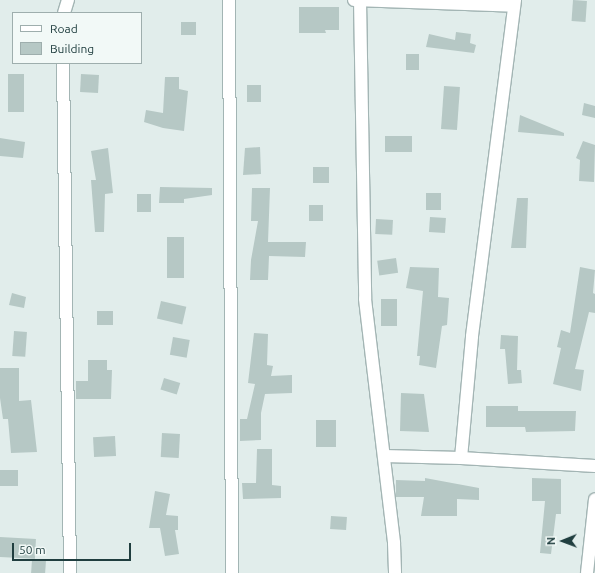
<!DOCTYPE html>
<html>
<head>
<meta charset="utf-8">
<style>
	body { margin:0 }
	#map { position:relative; width:595px; height:573px; overflow:hidden; background:#e1edeb; font-family:Ubuntu,sans-serif }
	div>[style] { position:absolute }
	.building>* { inset:0; background:#b6c8c5; transform-origin:0 0 }
	.roads { filter:drop-shadow(1px 0 #a3b5b4) drop-shadow(-1px 0 #a3b5b4) drop-shadow(0 1px #a3b5b4) drop-shadow(0 -1px #a3b5b4) }
	.street>* { height:12px; margin:-6px; padding:0 6px; transform-origin:6px; border-radius:6px; background:#fff }
	span { translate:-50% -50%; white-space:nowrap; text-align:center; line-height:1.15; -webkit-text-stroke:3px #f2f9f7; paint-order:stroke }
	.legend { position:absolute; left:12px; top:12px; width:130px; height:52px; box-sizing:border-box; background:#f2f9f7; border:1px solid #9eaead; margin:0; padding:5px 7px; list-style:none; font-size:12px; color:#203e3f }
	.legend li { display:flex; align-items:center; gap:8px; height:20px }
	.legend b { width:20px; border:1px solid #9eaead }
	.north { position:absolute; left:543px; top:521px; width:40px; height:40px; -webkit-text-stroke:3px #f2f9f7; paint-order:stroke; rotate:269deg; font-size:11px; font-weight:700; line-height:16px; text-align:center; color:#203e3f }
	.north::after { content:''; display:block; margin:auto; width:14px; height:18px; background:#203e3f; clip-path:polygon(50% 0,100% 100%,50% 72%,0 100%) }
	.scale { position:absolute; left:12px; top:543px; width:119px; height:18px; box-sizing:border-box; border:2px solid #203e3f; border-top:0; padding-left:5px; font-size:12px; line-height:14px; white-space:nowrap; color:#203e3f; -webkit-text-stroke:3px #f2f9f7; paint-order:stroke }
</style>
</head>
<body>
<div id="map">
	<div class="building">
		<i style="left:573px;top:0;width:14px;height:21px;rotate:4deg"></i>
		<i style="clip-path:polygon(299px 7px,339px 7px,339px 30px,325px 30px,326px 33px,299px 33px)"></i>
		<i style="left:181px;top:22px;width:15px;height:13px"></i>
		<i style="clip-path:polygon(456px 32px,471px 34px,470px 43px,476px 45px,474px 53px,426px 47px,429px 34px,455px 40px)"></i>
		<i style="left:406px;top:54px;width:13px;height:16px"></i>
		<i style="left:8px;top:74px;width:16px;height:38px"></i>
		<i style="left:81px;top:74px;width:18px;height:18px;rotate:3deg"></i>
		<i style="clip-path:polygon(165px 77px,179px 77px,179px 89px,188px 91px,184px 131px,163px 128px,144px 122px,146px 110px,163px 113px)"></i>
		<i style="left:247px;top:85px;width:14px;height:17px"></i>
		<i style="left:444px;top:86px;width:16px;height:43px;rotate:4deg"></i>
		<i style="clip-path:polygon(584px 103px,595px 106px,595px 118px,582px 115px)"></i>
		<i style="clip-path:polygon(520px 115px,564px 133px,564px 136px,518px 132px)"></i>
		<i style="left:385px;top:136px;width:27px;height:16px"></i>
		<i style="clip-path:polygon(0 138px,25px 142px,23px 158px,0 156px)"></i>
		<i style="clip-path:polygon(583px 141px,595px 145px,594px 182px,579px 181px,580px 160px,576px 158px)"></i>
		<i style="clip-path:polygon(260px 147px,261px 174px,243px 175px,245px 148px)"></i>
		<i style="clip-path:polygon(108px 148px,113px 193px,105px 194px,104px 232px,95px 232px,91px 180px,96px 180px,91px 151px)"></i>
		<i style="left:313px;top:167px;width:16px;height:16px"></i>
		<i style="clip-path:polygon(160px 187px,212px 188px,212px 195px,184px 199px,184px 203px,159px 203px)"></i>
		<i style="clip-path:polygon(252px 188px,270px 188px,268px 242px,306px 242px,305px 257px,269px 256px,268px 280px,250px 280px,251px 260px,258px 221px,251px 221px)"></i>
		<i style="left:426px;top:193px;width:15px;height:17px"></i>
		<i style="left:137px;top:194px;width:14px;height:18px"></i>
		<i style="clip-path:polygon(517px 198px,528px 198px,526px 248px,511px 248px)"></i>
		<i style="left:309px;top:205px;width:14px;height:16px"></i>
		<i style="left:430px;top:217px;width:16px;height:15px;rotate:4deg"></i>
		<i style="left:376px;top:219px;width:17px;height:15px;rotate:3deg"></i>
		<i style="left:167px;top:237px;width:17px;height:41px"></i>
		<i style="left:396px;top:258px;width:15px;height:19px;rotate:82deg"></i>
		<i style="clip-path:polygon(410px 267px,439px 268px,438px 297px,449px 298px,447px 325px,442px 326px,436px 368px,419px 365px,420px 356px,417px 356px,423px 291px,406px 288px)"></i>
		<i style="clip-path:polygon(580px 267px,595px 270px,593px 293px,595px 294px,595px 313px,589px 312px,575px 369px,584px 370px,581px 391px,553px 384px,561px 348px,557px 347px,561px 330px,570px 333px)"></i>
		<i style="clip-path:polygon(12px 293px,26px 297px,24px 308px,9px 305px)"></i>
		<i style="left:381px;top:299px;width:16px;height:27px"></i>
		<i style="left:161px;top:301px;width:26px;height:18px;rotate:13deg"></i>
		<i style="left:97px;top:311px;width:16px;height:14px"></i>
		<i style="left:14px;top:331px;width:13px;height:25px;rotate:4deg"></i>
		<i style="clip-path:polygon(254px 333px,268px 334px,267px 365px,273px 366px,271px 376px,292px 375px,292px 393px,265px 394px,261px 413px,261px 440px,240px 441px,240px 419px,247px 419px,255px 384px,248px 383px)"></i>
		<i style="clip-path:polygon(501px 335px,518px 336px,517px 370px,521px 370px,522px 383px,508px 384px,505px 349px,500px 349px)"></i>
		<i style="left:173px;top:337px;width:17px;height:18px;rotate:10deg"></i>
		<i style="clip-path:polygon(88px 360px,107px 360px,107px 370px,112px 370px,111px 399px,76px 399px,76px 381px,88px 381px)"></i>
		<i style="clip-path:polygon(0 368px,19px 368px,19px 401px,31px 400px,37px 452px,11px 453px,8px 419px,3px 419px,0 398px)"></i>
		<i style="left:164px;top:378px;width:17px;height:12px;rotate:17deg"></i>
		<i style="clip-path:polygon(401px 393px,424px 394px,429px 432px,400px 431px)"></i>
		<i style="clip-path:polygon(486px 406px,518px 406px,518px 411px,576px 411px,575px 431px,526px 432px,525px 427px,486px 427px)"></i>
		<i style="left:316px;top:420px;width:20px;height:27px"></i>
		<i style="left:162px;top:433px;width:18px;height:24px;rotate:3deg"></i>
		<i style="left:115px;top:436px;width:20px;height:22px;rotate:87deg"></i>
		<i style="clip-path:polygon(257px 449px,272px 449px,272px 485px,281px 486px,281px 498px,243px 499px,242px 483px,256px 483px)"></i>
		<i style="left:0;top:470px;width:18px;height:16px"></i>
		<i style="clip-path:polygon(425px 478px,479px 488px,479px 500px,457px 499px,457px 516px,421px 516px,424px 497px,396px 497px,396px 480px,425px 481px)"></i>
		<i style="clip-path:polygon(532px 478px,561px 479px,561px 514px,556px 514px,551px 554px,540px 553px,545px 501px,532px 501px)"></i>
		<i style="clip-path:polygon(155px 491px,170px 494px,166px 515px,178px 516px,178px 530px,175px 530px,179px 554px,165px 556px,160px 528px,149px 528px)"></i>
		<i style="left:331px;top:516px;width:16px;height:13px;rotate:4deg"></i>
		<i style="left:0;top:537px;width:36px;height:20px;rotate:3deg"></i>
		<i style="left:32px;top:560px;width:14px;height:13px;rotate:4deg"></i>
	</div>
	<div class="roads">
		<div class="street">
			<i style="left:229px;top:0;width:573px;rotate:89.7deg"></i>
			<i style="left:354px;top:0;width:160px;rotate:2.1deg"></i>
			<i style="left:360px;top:0;width:299px;rotate:89deg"></i>
			<i style="left:365px;top:299px;width:246px;rotate:83.2deg"></i>
			<i style="left:394px;top:543px;width:30px;rotate:88deg"></i>
			<i style="left:64px;top:13px;width:14px;rotate:-73deg"></i>
			<i style="left:63px;top:63px;width:510px;rotate:89.21deg"></i>
			<i style="left:384px;top:456px;width:77px;rotate:1.5deg"></i>
			<i style="left:461px;top:458px;width:134px;rotate:3.4deg"></i>
			<i style="left:461px;top:458px;width:122px;rotate:-84.8deg"></i>
			<i style="left:472px;top:336px;width:339px;rotate:-82.7deg"></i>
			<i style="left:587px;top:573px;width:74px;rotate:-83.8deg"></i>
		</div>
	</div>
	<ul class="legend">
	<li><b style="height:5px;background:#fff"></b>Road</li>
	<li><b style="height:11px;background:#b6c8c5"></b>Building</li>
	</ul>
	<div class="north">N</div>
	<div class="scale">50 m</div>
</div>
</body>
</html>
